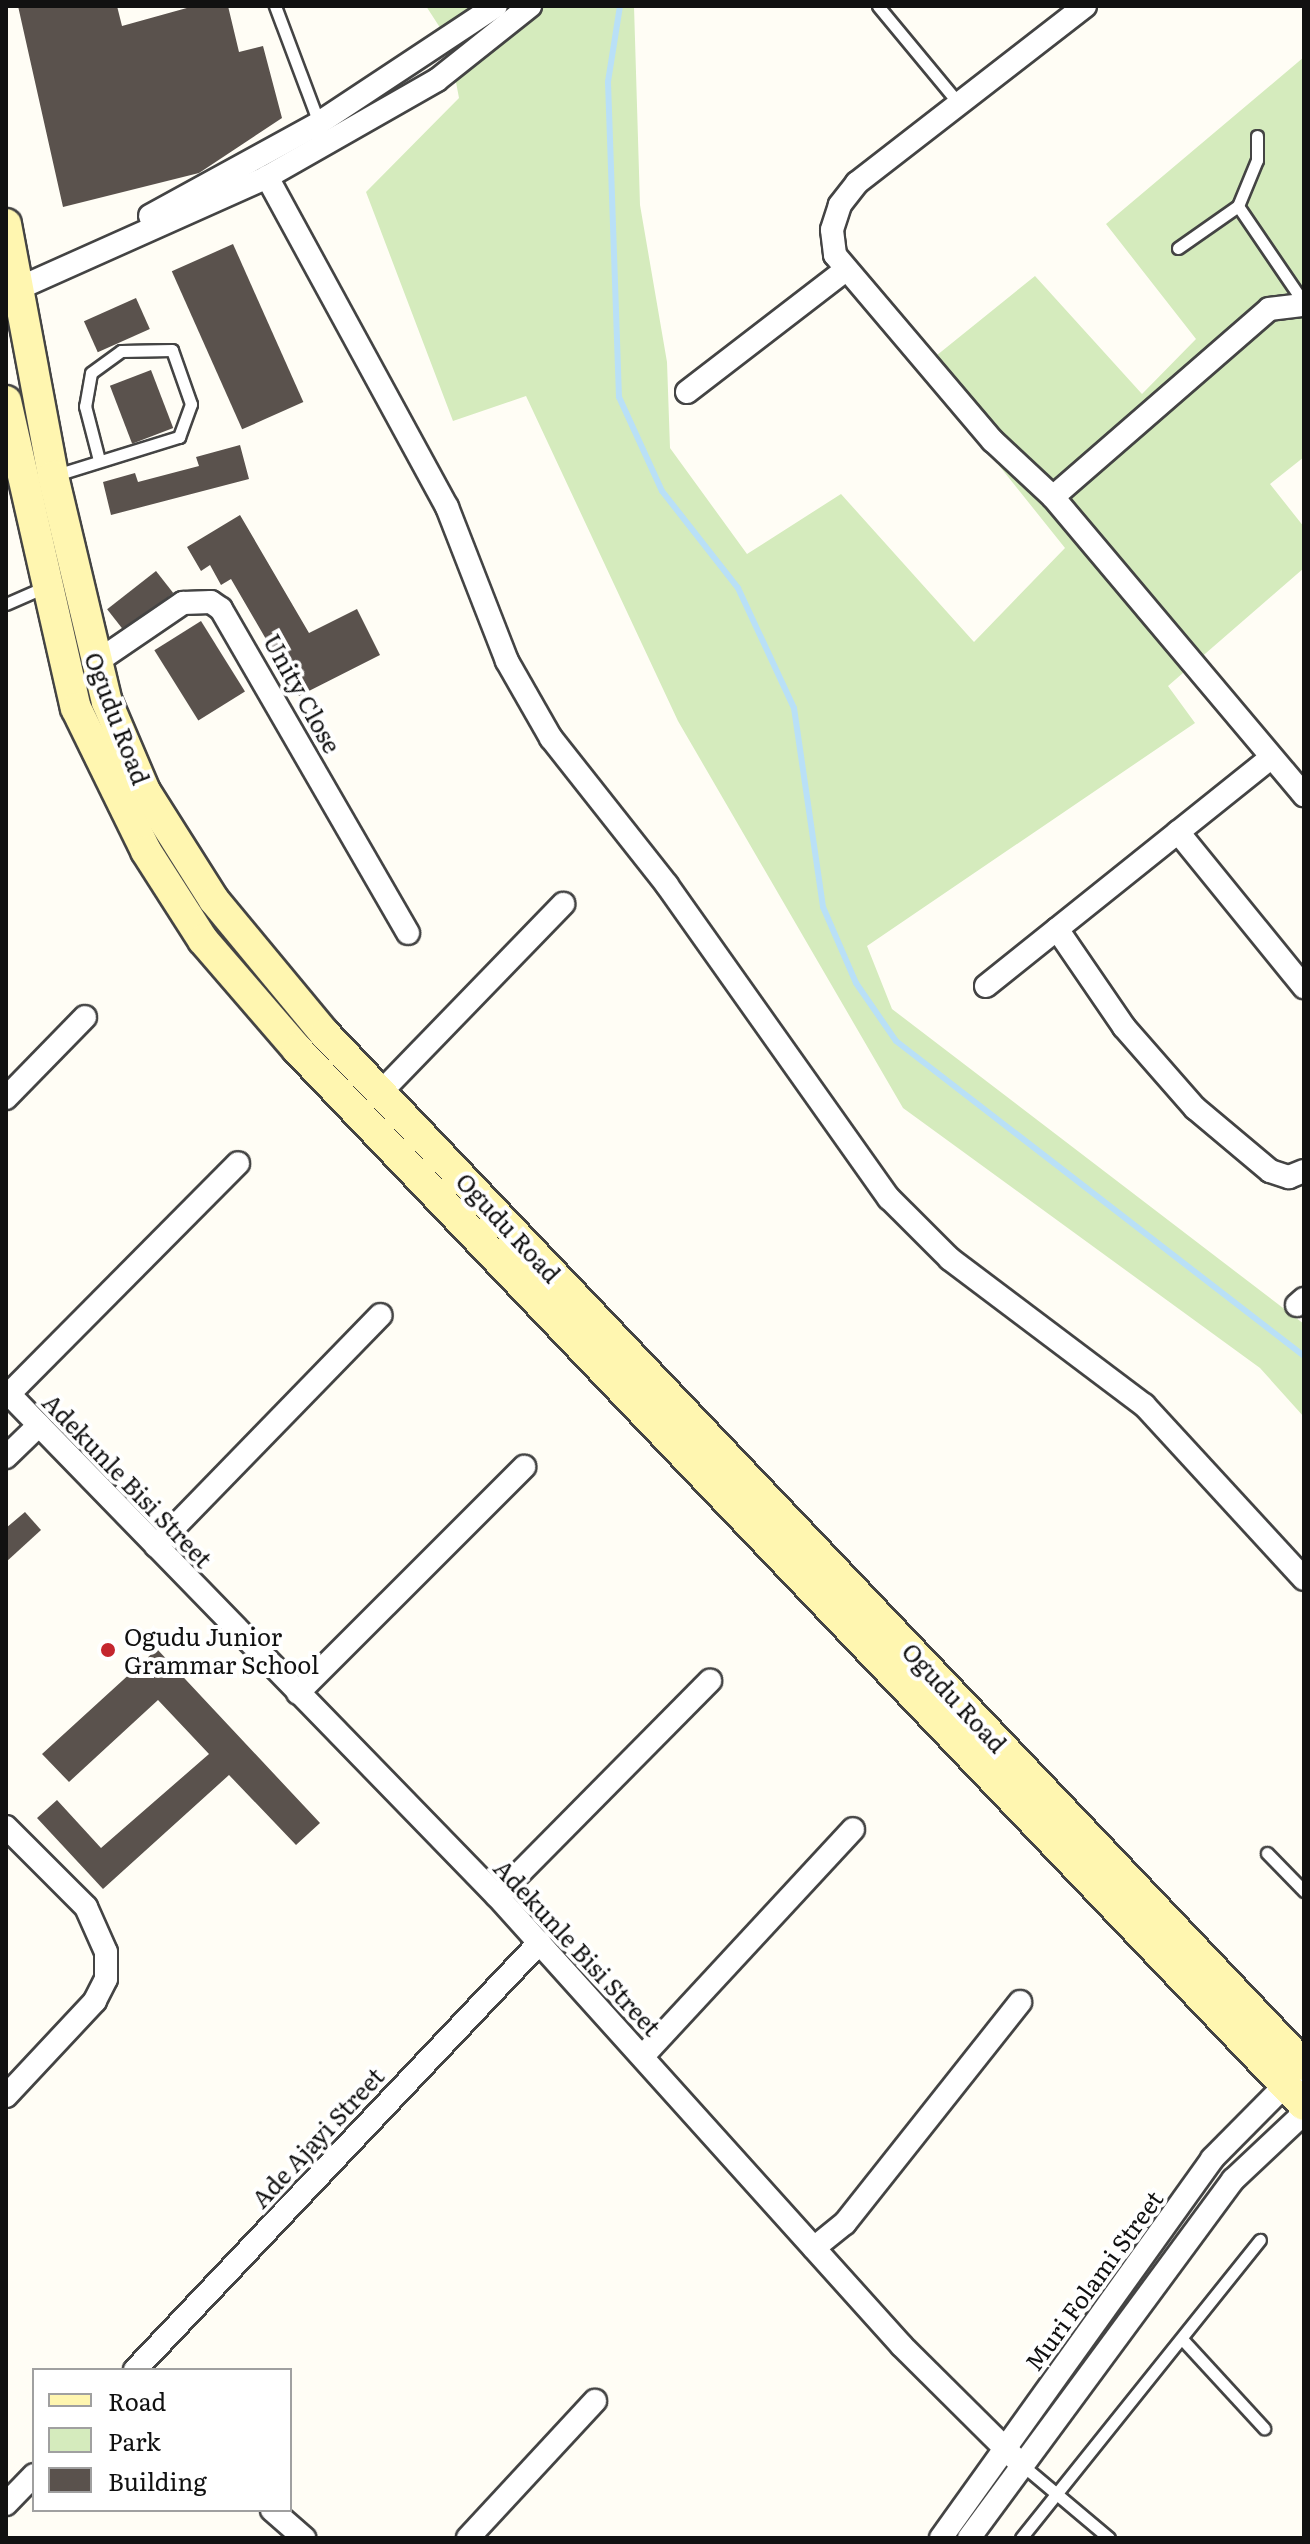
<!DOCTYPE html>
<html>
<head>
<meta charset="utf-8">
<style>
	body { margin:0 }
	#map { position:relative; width:1310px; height:2544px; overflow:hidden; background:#fffdf5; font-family:Literata,serif }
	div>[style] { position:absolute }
	.green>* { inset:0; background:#d5ebbd }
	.stream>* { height:6px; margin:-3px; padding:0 3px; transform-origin:3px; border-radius:3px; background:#b9e0f7 }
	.building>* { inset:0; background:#5a524d; transform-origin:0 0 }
	.roads { filter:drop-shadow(2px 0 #444) drop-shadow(-2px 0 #444) drop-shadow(0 2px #444) drop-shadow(0 -2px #444) }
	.lane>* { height:11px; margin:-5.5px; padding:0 5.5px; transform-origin:5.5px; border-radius:5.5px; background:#fff }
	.street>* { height:22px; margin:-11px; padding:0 11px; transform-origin:11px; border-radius:11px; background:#fff }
	.secondary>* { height:30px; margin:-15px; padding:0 15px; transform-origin:15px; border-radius:15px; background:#fff6b0 }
	.dots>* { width:22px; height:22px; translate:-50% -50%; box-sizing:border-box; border:4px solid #fff; border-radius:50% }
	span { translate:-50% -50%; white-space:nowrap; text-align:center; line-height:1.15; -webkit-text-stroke:8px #fff; paint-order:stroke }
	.street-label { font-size:24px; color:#111 }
	.poi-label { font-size:24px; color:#111 }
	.left { translate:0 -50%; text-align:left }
	.frame { position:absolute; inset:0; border:8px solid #111; pointer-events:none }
	.legend { position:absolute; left:32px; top:2368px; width:260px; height:144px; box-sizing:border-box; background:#fff; border:2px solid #a0a0a0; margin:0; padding:10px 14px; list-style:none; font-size:24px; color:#111 }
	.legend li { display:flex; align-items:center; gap:16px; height:40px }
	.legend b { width:40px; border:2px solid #a0a0a0 }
</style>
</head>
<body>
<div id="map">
	<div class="green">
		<i style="clip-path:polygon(426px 6px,634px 6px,640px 205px,667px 362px,670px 448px,747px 554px,841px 494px,974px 642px,1065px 548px,921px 368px,1035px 276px,1142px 394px,1196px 339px,1106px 224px,1304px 57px,1304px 457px,1270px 484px,1304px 527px,1304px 568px,1168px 686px,1195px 723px,867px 946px,892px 1009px,1304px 1324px,1304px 1417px,1260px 1368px,903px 1108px,678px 721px,526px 396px,453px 421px,366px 192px,459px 98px,448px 40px)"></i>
	</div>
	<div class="stream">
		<i style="left:620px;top:6px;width:77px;rotate:99deg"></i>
		<i style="left:608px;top:82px;width:315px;rotate:88deg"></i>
		<i style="left:619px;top:397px;width:103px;rotate:65.4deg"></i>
		<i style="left:662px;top:491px;width:123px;rotate:51.9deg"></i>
		<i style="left:738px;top:588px;width:132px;rotate:65deg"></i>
		<i style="left:794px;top:708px;width:201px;rotate:81.7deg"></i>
		<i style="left:823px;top:907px;width:83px;rotate:66.5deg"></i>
		<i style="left:856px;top:983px;width:70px;rotate:55.4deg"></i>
		<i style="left:896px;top:1041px;width:515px;rotate:37.67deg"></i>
	</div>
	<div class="building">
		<i style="clip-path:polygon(18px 6px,117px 6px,122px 26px,194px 6px,228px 6px,239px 52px,263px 46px,282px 118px,199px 173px,63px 207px)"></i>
		<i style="left:233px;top:244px;width:173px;height:67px;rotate:66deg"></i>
		<i style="left:136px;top:298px;width:34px;height:57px;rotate:66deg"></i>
		<i style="left:151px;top:370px;width:62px;height:44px;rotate:69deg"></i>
		<i style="clip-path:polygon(240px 445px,249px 479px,111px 515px,103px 482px,135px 473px,138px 482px,199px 466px,196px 457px)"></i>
		<i style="clip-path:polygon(240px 515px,309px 633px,357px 609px,380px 655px,299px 696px,231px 579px,221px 585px,210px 565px,201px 571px,187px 547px)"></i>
		<i style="left:156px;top:571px;width:28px;height:62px;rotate:52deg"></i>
		<i style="left:201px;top:621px;width:83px;height:55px;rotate:58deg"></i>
		<i style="clip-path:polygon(25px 1512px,41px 1530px,6px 1562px,6px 1528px)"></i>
		<i style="clip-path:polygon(157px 1649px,320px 1823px,296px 1845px,229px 1775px,103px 1889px,37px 1818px,57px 1800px,101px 1848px,209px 1754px,158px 1700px,69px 1782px,42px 1754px)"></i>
	</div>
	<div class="roads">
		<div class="lane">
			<i style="left:275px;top:6px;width:125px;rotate:69.4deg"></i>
			<i style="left:878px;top:6px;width:127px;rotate:50.4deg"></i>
			<i style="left:1238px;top:206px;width:50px;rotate:-67.6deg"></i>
			<i style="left:1257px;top:160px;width:24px;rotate:-90deg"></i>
			<i style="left:1178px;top:248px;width:73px;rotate:-35deg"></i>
			<i style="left:1238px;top:206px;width:117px;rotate:55.8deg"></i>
			<i style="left:56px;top:475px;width:129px;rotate:-17.2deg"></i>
			<i style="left:179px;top:437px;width:35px;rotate:-70deg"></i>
			<i style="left:191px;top:404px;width:57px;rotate:-109.4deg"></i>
			<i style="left:172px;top:350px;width:51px;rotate:178.9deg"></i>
			<i style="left:121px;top:351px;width:37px;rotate:144deg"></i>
			<i style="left:91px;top:373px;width:34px;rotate:100deg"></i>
			<i style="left:85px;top:406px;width:56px;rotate:75.5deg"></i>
			<i style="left:6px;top:604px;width:43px;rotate:-23.6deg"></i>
			<i style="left:1267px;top:1853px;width:53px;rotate:45.8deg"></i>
			<i style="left:1183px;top:2340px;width:120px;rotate:47.4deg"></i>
			<i style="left:1021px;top:2464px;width:115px;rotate:40.1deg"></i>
			<i style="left:1021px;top:2538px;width:382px;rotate:-51.3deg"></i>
		</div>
		<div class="street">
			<i style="left:1085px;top:6px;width:289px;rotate:142.2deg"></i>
			<i style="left:857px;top:183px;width:28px;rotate:128deg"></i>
			<i style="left:840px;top:205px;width:26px;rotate:108deg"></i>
			<i style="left:832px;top:230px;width:25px;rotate:83deg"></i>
			<i style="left:835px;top:255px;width:244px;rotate:49.7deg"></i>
			<i style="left:993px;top:441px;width:82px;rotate:43deg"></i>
			<i style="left:1053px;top:497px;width:390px;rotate:49.9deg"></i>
			<i style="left:267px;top:177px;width:376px;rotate:61.4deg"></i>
			<i style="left:447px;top:507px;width:165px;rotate:68.7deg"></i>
			<i style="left:507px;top:661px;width:89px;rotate:60.3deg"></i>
			<i style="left:551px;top:738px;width:187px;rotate:51.7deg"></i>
			<i style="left:667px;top:885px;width:384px;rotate:54.7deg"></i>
			<i style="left:889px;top:1198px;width:86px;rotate:45deg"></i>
			<i style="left:950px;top:1259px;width:243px;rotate:37deg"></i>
			<i style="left:1144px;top:1405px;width:236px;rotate:47.4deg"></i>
			<i style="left:150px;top:216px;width:193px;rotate:-28.8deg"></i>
			<i style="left:319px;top:123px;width:212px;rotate:-33.5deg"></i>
			<i style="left:6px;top:294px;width:286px;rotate:-24.1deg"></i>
			<i style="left:267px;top:177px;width:196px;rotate:-29.7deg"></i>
			<i style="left:437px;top:80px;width:119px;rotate:-38.5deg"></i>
			<i style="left:687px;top:392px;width:198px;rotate:-37.6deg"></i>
			<i style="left:1053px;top:497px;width:286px;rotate:-41deg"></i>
			<i style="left:1269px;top:309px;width:35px;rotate:-7deg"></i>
			<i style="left:95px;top:663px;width:107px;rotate:-34.3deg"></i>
			<i style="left:183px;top:603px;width:28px;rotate:-2deg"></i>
			<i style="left:211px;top:602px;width:12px;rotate:35deg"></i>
			<i style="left:221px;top:609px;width:374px;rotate:60deg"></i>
			<i style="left:1178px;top:832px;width:200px;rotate:50.9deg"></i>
			<i style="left:1057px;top:929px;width:119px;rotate:55.6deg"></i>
			<i style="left:1124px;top:1027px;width:108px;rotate:48.8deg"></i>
			<i style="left:1195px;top:1108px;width:98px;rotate:40deg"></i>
			<i style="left:1270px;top:1171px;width:20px;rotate:18deg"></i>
			<i style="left:1289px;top:1177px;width:16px;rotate:-22deg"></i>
			<i style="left:986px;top:986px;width:363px;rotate:-38.7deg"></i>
			<i style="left:381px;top:1092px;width:262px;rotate:-45.9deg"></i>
			<i style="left:6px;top:1098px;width:113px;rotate:-45.7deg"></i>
			<i style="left:1297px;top:1305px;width:9px;rotate:-41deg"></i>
			<i style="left:6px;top:1391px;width:704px;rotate:45.81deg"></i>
			<i style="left:497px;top:1896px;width:605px;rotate:48.01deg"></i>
			<i style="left:902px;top:2346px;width:168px;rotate:44.8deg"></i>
			<i style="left:9px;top:1394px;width:325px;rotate:-45.2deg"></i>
			<i style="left:6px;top:1457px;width:46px;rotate:-44.1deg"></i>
			<i style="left:156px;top:1546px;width:322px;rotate:-45.8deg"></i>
			<i style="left:298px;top:1693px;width:320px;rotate:-45deg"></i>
			<i style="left:6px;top:1827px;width:113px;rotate:45deg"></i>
			<i style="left:86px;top:1907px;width:49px;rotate:66deg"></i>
			<i style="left:106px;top:1952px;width:27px;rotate:90deg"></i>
			<i style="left:106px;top:1979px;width:25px;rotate:117deg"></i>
			<i style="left:95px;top:2001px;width:130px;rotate:133.1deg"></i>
			<i style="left:497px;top:1896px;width:303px;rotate:-45.3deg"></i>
			<i style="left:643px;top:2056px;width:309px;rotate:-47.2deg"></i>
			<i style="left:814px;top:2248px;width:40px;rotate:-39deg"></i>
			<i style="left:845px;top:2223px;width:282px;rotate:-51.6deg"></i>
			<i style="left:135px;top:2370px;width:589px;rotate:-46.58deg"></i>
			<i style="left:6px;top:2504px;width:40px;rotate:-46deg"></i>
			<i style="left:272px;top:2510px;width:43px;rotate:41.2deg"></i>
			<i style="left:468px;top:2538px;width:187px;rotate:-47.2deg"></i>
			<i style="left:941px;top:2538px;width:466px;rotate:-54.4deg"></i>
			<i style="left:1212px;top:2159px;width:117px;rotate:-45.3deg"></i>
			<i style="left:969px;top:2538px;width:445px;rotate:-53.6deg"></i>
			<i style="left:1233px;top:2180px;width:98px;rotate:-43.3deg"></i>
		</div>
		<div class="secondary">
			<i style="left:6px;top:224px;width:256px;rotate:79.4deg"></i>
			<i style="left:53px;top:476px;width:232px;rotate:76.6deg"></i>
			<i style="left:107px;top:702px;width:97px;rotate:66.9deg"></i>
			<i style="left:145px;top:791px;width:129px;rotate:57.7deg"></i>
			<i style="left:214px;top:900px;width:174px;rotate:50.4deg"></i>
			<i style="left:325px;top:1034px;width:1422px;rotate:46.48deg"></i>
			<i style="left:6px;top:401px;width:315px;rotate:77.2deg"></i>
			<i style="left:76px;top:708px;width:159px;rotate:63.9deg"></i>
			<i style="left:146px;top:851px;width:106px;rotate:57.4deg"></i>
			<i style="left:203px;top:940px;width:144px;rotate:49.2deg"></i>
			<i style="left:297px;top:1049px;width:1459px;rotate:46.36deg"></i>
		</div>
	</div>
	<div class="dots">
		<i style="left:108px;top:1650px;background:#c4262e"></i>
	</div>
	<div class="street-label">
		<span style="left:303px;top:693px;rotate:61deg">Unity Close</span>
		<span style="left:118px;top:718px;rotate:69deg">Ogudu Road</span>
		<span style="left:509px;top:1227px;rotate:47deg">Ogudu Road</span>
		<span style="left:128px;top:1480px;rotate:46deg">Adekunle Bisi Street</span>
		<span style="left:955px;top:1697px;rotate:47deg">Ogudu Road</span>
		<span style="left:578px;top:1947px;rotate:47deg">Adekunle Bisi Street</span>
		<span style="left:317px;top:2137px;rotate:-47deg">Ade Ajayi Street</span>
		<span style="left:1093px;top:2280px;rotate:-54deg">Muri Folami Street</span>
	</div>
	<div class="poi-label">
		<span class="left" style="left:124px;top:1650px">Ogudu Junior<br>Grammar School</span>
	</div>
	<div class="frame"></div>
	<ul class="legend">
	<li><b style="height:10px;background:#fff6b0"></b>Road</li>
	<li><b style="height:22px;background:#d5ebbd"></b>Park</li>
	<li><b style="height:22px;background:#5a524d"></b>Building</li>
	</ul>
</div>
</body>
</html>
